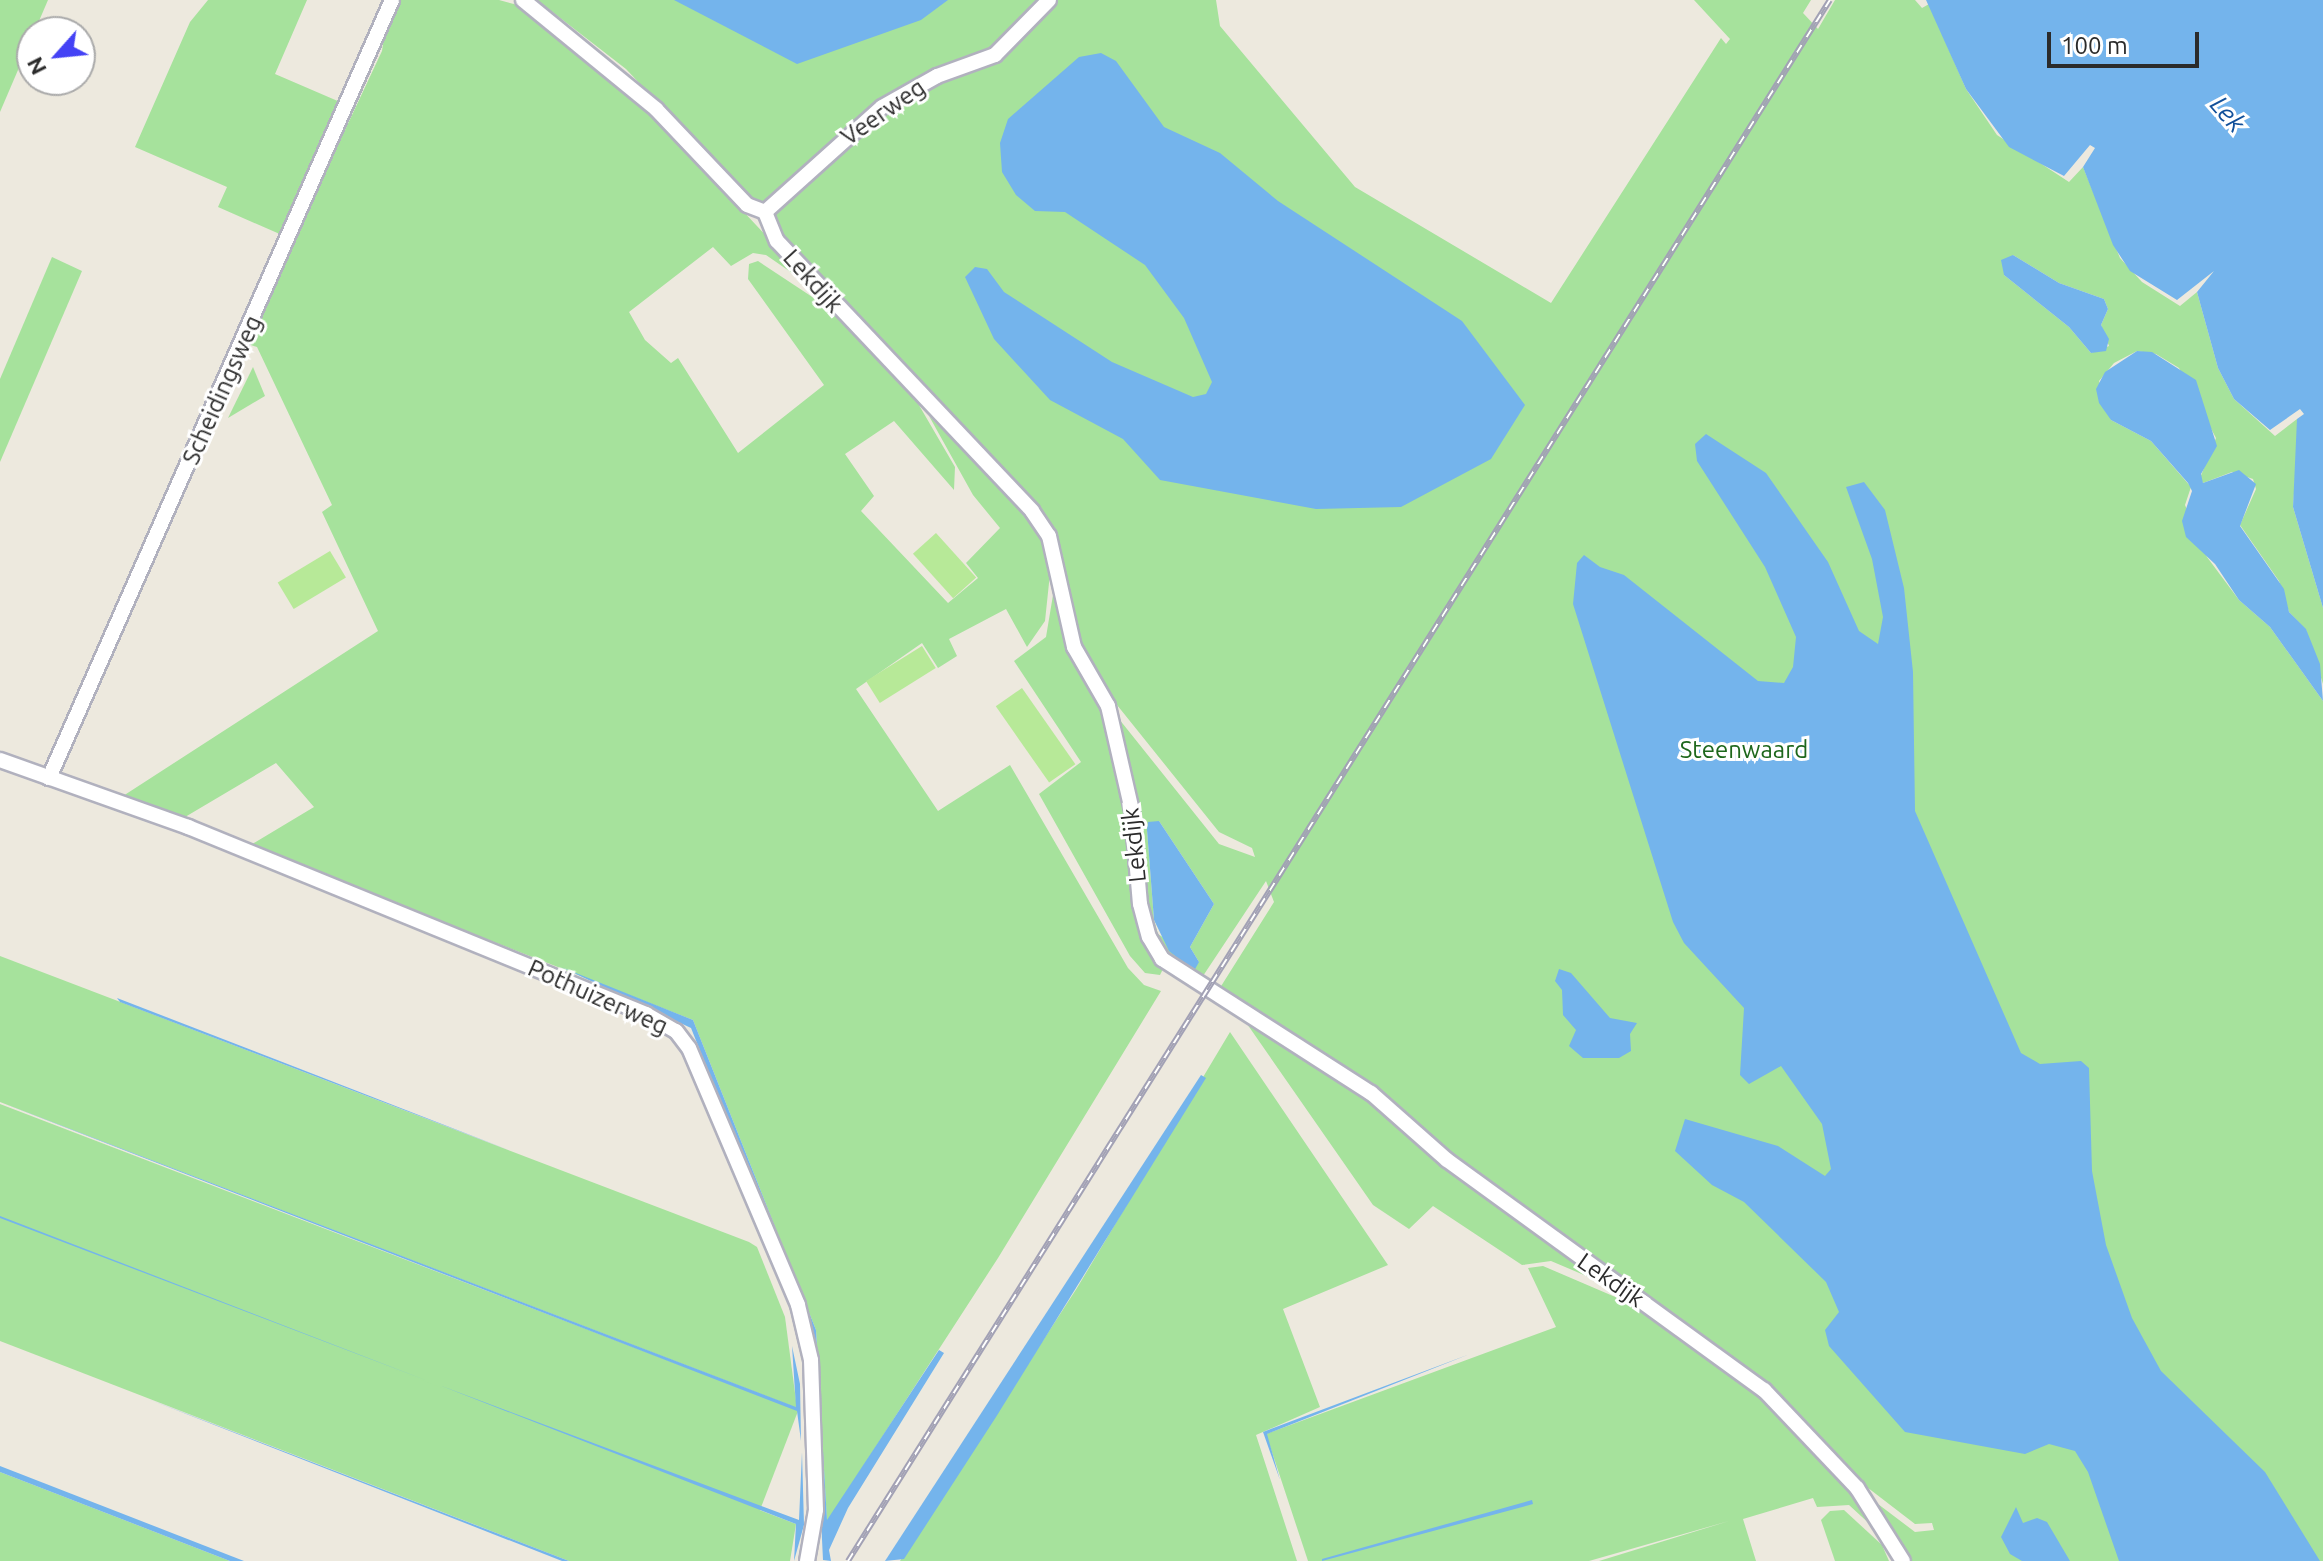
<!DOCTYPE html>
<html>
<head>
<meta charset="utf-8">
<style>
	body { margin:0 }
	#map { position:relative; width:2323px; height:1561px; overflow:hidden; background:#ede9de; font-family:Ubuntu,sans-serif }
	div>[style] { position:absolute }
	.green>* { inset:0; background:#a6e29c; transform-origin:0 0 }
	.pitch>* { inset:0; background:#b7e998; transform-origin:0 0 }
	.water>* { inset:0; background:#74b4ec }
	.roads { filter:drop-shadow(2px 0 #b1b1be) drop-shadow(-2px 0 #b1b1be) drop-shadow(0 2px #b1b1be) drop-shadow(0 -2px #b1b1be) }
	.minor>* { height:14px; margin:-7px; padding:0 7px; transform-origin:7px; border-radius:7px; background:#fff }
	.rail>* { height:6px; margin-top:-3px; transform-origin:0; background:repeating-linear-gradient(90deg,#fff 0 9px,#a2a1b5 0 18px); box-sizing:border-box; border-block:2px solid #a2a1b5 }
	span { translate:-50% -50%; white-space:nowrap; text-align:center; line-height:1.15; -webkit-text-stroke:6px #fff; paint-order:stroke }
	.street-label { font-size:24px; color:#2b2b2b }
	.park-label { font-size:24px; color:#1d671c }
	.water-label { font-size:26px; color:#11509a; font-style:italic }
	.north { position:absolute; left:16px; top:16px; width:80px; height:80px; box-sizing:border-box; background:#fff; border:2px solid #aaa; border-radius:50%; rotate:243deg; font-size:22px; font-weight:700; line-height:32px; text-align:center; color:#2b2b2b }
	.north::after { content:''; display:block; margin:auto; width:28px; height:36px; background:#4442f5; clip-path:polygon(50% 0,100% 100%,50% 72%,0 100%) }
	.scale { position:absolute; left:2047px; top:32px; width:152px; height:36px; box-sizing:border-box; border:4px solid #2b2b2b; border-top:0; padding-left:10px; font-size:24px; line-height:28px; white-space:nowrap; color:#2b2b2b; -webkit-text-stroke:6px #fff; paint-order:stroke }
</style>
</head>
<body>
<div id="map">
	<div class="green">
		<i style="clip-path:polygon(0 0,48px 0,0 112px)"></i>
		<i style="clip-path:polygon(208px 0,307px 0,275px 74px,340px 102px,282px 235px,218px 207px,227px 187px,135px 147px,190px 22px)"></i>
		<i style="clip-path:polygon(397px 0,499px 0,525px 7px,621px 81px,818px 291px,766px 255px,753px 253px,731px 266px,713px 247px,629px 312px,645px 340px,671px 363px,678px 358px,738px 453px,824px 385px,748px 279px,749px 264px,758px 261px,835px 312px,916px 400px,955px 467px,954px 490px,894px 421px,845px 454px,874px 496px,861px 511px,948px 603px,978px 578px,966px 563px,1000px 528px,973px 495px,929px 416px,1034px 521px,1051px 564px,1045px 621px,1027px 647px,1006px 609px,949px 639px,957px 656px,938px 668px,922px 643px,856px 689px,938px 811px,1010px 765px,1128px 968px,1144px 985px,1161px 991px,998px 1258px,827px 1522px,816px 1330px,693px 1020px,249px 846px,314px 807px,276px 763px,180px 820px,123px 796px,378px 631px,322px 512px,332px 505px,257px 347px,245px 343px,382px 51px,386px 23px)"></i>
		<i style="clip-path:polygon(evenodd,537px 0,1216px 0,1220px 26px,1355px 187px,1551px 303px,1721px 38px,1726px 44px,1730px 39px,1694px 0,1811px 0,1803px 13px,1818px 29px,1835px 0,1915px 0,1922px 8px,1929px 4px,1966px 89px,1997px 135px,2069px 182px,2083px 167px,2120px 258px,2142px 282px,2180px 306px,2197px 292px,2218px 368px,2234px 399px,2275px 436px,2297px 419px,2299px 424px,2293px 507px,2323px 608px,2323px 684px,2306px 630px,2289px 612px,2279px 581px,2240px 525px,2256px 489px,2253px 479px,2232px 472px,2203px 483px,2200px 478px,2216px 438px,2179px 368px,2156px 354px,2137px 351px,2114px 363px,2099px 381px,2111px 420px,2151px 441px,2191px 487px,2185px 505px,2207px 557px,2239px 600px,2270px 627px,2323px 701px,2323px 1561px,1907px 1561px,1878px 1504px,1915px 1532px,1934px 1530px,1932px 1523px,1915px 1524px,1859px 1481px,1767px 1387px,1218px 991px,1274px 902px,1266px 881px,1199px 982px,1184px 973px,1151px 935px,1119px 719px,1219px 844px,1255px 857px,1252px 848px,1219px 832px,1109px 695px,1078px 645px,1059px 551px,776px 231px,774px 217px,784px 204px,750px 200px,626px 69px,537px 0,2013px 255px,2059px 283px,2104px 299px,2108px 309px,2101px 325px,2109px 346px,2091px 353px,2069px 327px,2004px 275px,2013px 255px,537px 0,1159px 821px,1214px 904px,1190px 947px,1199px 962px,1158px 934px,1154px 920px,1147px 830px,1159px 821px)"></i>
		<i style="clip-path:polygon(52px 257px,82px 271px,0 462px,0 379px)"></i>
		<i style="clip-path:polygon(253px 367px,265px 396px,228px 418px)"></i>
		<i style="clip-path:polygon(1055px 583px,1065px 630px,1099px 696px,1125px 790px,1136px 905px,1164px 967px,1160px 975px,1145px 973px,1130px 956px,1039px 794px,1081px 762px,1014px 661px,1046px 637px)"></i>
		<i style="clip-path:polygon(0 956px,749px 1242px,757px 1247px,785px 1317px,797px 1408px,0 1102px)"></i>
		<i style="clip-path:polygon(1245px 1021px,1368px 1097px,1617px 1289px,1551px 1261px,1522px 1265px,1433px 1206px,1409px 1229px,1373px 1205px)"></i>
		<i style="clip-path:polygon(1230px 1032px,1388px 1265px,1283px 1309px,1320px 1407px,1256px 1435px,1297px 1561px,900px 1561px,1077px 1288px)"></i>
		<i style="left:0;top:1104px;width:855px;height:112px;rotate:21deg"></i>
		<i style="clip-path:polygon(0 1218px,796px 1524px,790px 1561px,569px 1561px,0 1341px)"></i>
		<i style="clip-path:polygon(1543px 1266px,1641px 1308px,1761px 1393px,1830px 1460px,1886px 1539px,1849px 1505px,1817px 1507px,1813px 1498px,1743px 1519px,1756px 1561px,1599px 1561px,1729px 1521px,1589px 1561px,1308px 1561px,1266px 1434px,1556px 1327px,1528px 1268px)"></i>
		<i style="clip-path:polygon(0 1472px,230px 1561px,0 1561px)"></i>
		<i style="clip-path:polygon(1844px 1510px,1882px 1545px,1889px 1561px,1835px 1561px,1821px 1520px,1830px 1511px)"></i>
	</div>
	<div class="pitch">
		<i style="left:936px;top:533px;width:60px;height:31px;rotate:48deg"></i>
		<i style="left:330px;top:551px;width:31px;height:61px;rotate:59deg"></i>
		<i style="left:922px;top:646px;width:26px;height:66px;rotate:58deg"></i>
		<i style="left:1022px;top:688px;width:93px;height:32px;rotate:55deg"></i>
	</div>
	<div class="water">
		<i style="clip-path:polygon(674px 0,948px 0,921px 20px,797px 64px)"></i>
		<i style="clip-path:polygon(1926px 0,2323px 0,2323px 608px,2293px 507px,2297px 419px,2304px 414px,2300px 409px,2270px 430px,2234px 399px,2218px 368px,2197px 292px,2214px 271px,2177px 300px,2130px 271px,2113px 245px,2083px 167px,2095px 148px,2090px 145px,2064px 176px,2009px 147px,1966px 89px)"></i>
		<i style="clip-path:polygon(1101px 53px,1116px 61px,1164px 127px,1220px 153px,1278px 201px,1462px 321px,1525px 405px,1491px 459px,1401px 507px,1316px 509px,1160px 480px,1123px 439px,1050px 400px,994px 339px,965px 277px,975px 267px,987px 269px,1004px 292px,1112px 362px,1193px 397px,1206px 394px,1212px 382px,1184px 318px,1145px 265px,1065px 212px,1035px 211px,1016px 195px,1002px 172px,1000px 143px,1008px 119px,1079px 57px)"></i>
		<i style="clip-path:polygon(2013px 255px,2059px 283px,2104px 299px,2108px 309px,2101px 325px,2109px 339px,2106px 351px,2091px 353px,2069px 327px,2004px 275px,2001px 260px)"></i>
		<i style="clip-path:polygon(2137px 351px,2152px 352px,2196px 380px,2217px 446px,2201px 474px,2203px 483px,2239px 470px,2256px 484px,2240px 526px,2284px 589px,2289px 612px,2306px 629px,2320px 664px,2323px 701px,2270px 627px,2239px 600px,2215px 564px,2186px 537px,2182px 521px,2192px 491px,2188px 483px,2151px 441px,2111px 420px,2099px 403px,2096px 389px,2105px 372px)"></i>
		<i style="clip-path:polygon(1706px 434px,1766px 473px,1828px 562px,1859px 631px,1878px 644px,1883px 617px,1872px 559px,1846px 487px,1864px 482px,1885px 510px,1904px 588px,1913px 672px,1915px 811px,2021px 1053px,2040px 1064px,2081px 1061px,2089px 1068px,2092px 1171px,2106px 1245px,2132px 1318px,2161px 1371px,2265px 1472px,2320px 1561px,2119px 1561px,2088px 1472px,2075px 1451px,2049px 1444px,2025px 1454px,1905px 1432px,1829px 1346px,1825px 1330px,1839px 1312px,1826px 1282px,1744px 1202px,1712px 1185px,1675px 1151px,1685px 1119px,1778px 1146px,1825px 1176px,1831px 1169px,1822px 1124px,1781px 1066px,1749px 1084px,1740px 1075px,1744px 1008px,1684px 943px,1673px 922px,1573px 604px,1577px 563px,1584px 555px,1600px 567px,1624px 575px,1758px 681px,1784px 683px,1793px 667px,1796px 637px,1765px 567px,1697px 461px,1695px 444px)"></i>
		<i style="clip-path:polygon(1159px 821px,1214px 904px,1190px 947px,1199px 962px,1194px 971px,1169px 951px,1154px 920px,1147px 830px,1148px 822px)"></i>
		<i style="clip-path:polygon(561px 967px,693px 1020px,816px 1330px,827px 1520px,939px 1350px,944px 1353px,848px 1508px,829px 1550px,831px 1561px,823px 1560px,812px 1331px,691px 1028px)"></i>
		<i style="clip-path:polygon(1559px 969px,1571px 973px,1610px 1018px,1637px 1023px,1630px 1034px,1631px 1051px,1619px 1058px,1583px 1058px,1569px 1046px,1576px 1030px,1563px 1015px,1562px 990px,1555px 981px)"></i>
		<i style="clip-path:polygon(117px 998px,285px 1063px,511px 1151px,120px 1002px)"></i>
		<i style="clip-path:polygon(1201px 1075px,1206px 1078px,996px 1417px,904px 1559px,885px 1561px)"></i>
		<i style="clip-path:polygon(0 1102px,796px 1407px,792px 1346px,800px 1384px,801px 1441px,797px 1411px)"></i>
		<i style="clip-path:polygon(0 1216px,428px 1381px,0 1218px)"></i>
		<i style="clip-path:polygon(1470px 1354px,1267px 1434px,1280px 1480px,1263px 1432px)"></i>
		<i style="clip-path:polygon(439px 1385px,799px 1520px,802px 1452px,804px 1525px,794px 1561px,796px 1524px)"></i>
		<i style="clip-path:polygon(148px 1399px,569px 1561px,562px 1561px)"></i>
		<i style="clip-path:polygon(0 1466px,244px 1561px,230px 1561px,0 1472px)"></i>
		<i style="clip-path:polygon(1532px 1500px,1533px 1504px,1322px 1561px,1322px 1559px)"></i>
		<i style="clip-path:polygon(2016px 1507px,2023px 1523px,2037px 1518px,2047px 1522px,2070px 1561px,2022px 1561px,2010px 1554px,2001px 1537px)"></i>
	</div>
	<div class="roads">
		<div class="minor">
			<i style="left:523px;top:0;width:172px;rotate:39.3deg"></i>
			<i style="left:656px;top:109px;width:132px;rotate:46.5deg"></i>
			<i style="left:747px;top:205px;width:19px;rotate:21deg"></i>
			<i style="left:765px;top:212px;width:31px;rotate:68deg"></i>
			<i style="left:777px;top:241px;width:371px;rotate:46.6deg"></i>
			<i style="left:1032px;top:511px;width:30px;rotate:56deg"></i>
			<i style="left:1049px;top:536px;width:114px;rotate:77.3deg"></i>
			<i style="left:1074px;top:647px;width:68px;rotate:60deg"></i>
			<i style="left:1108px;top:706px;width:108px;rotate:77.1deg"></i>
			<i style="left:1132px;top:811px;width:93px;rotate:85.1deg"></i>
			<i style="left:1140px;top:904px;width:34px;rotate:75deg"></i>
			<i style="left:1149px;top:937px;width:26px;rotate:59deg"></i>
			<i style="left:1162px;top:959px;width:248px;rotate:32.7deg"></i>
			<i style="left:1371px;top:1093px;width:101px;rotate:41.4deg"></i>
			<i style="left:1447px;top:1160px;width:392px;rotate:36deg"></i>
			<i style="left:1764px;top:1390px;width:135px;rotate:46.5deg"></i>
			<i style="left:1857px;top:1488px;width:86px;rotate:57.8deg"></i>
			<i style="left:765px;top:212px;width:157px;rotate:-41.9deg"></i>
			<i style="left:882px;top:107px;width:63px;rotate:-29.4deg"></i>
			<i style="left:937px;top:76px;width:62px;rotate:-19.9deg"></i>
			<i style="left:995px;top:55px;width:77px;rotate:-45.5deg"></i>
			<i style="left:0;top:760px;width:200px;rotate:19.6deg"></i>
			<i style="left:188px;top:827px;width:495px;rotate:22.2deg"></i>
			<i style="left:646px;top:1014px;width:34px;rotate:30deg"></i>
			<i style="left:676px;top:1031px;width:21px;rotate:53deg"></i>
			<i style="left:689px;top:1048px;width:279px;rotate:67deg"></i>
			<i style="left:798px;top:1305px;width:57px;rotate:76.7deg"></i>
			<i style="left:811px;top:1360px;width:150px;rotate:88.1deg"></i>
			<i style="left:816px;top:1510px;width:52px;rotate:100deg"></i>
			<i style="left:49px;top:778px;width:850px;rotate:-66.21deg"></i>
		</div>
	</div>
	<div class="rail">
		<i style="left:848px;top:1561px;width:1844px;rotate:-57.83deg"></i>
	</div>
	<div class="street-label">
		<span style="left:883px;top:112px;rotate:-35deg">Veerweg</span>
		<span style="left:813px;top:281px;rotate:48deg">Lekdijk</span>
		<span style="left:222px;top:390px;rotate:-66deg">Scheidingsweg</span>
		<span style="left:1134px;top:845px;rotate:-96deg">Lekdijk</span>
		<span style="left:598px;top:997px;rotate:24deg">Pothuizerweg</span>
		<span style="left:1611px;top:1280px;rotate:35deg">Lekdijk</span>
	</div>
	<div class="park-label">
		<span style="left:1744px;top:750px">Steenwaard</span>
	</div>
	<div class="water-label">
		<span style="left:2228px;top:114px;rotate:49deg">Lek</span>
	</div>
	<div class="north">N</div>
	<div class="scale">100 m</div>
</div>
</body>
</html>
